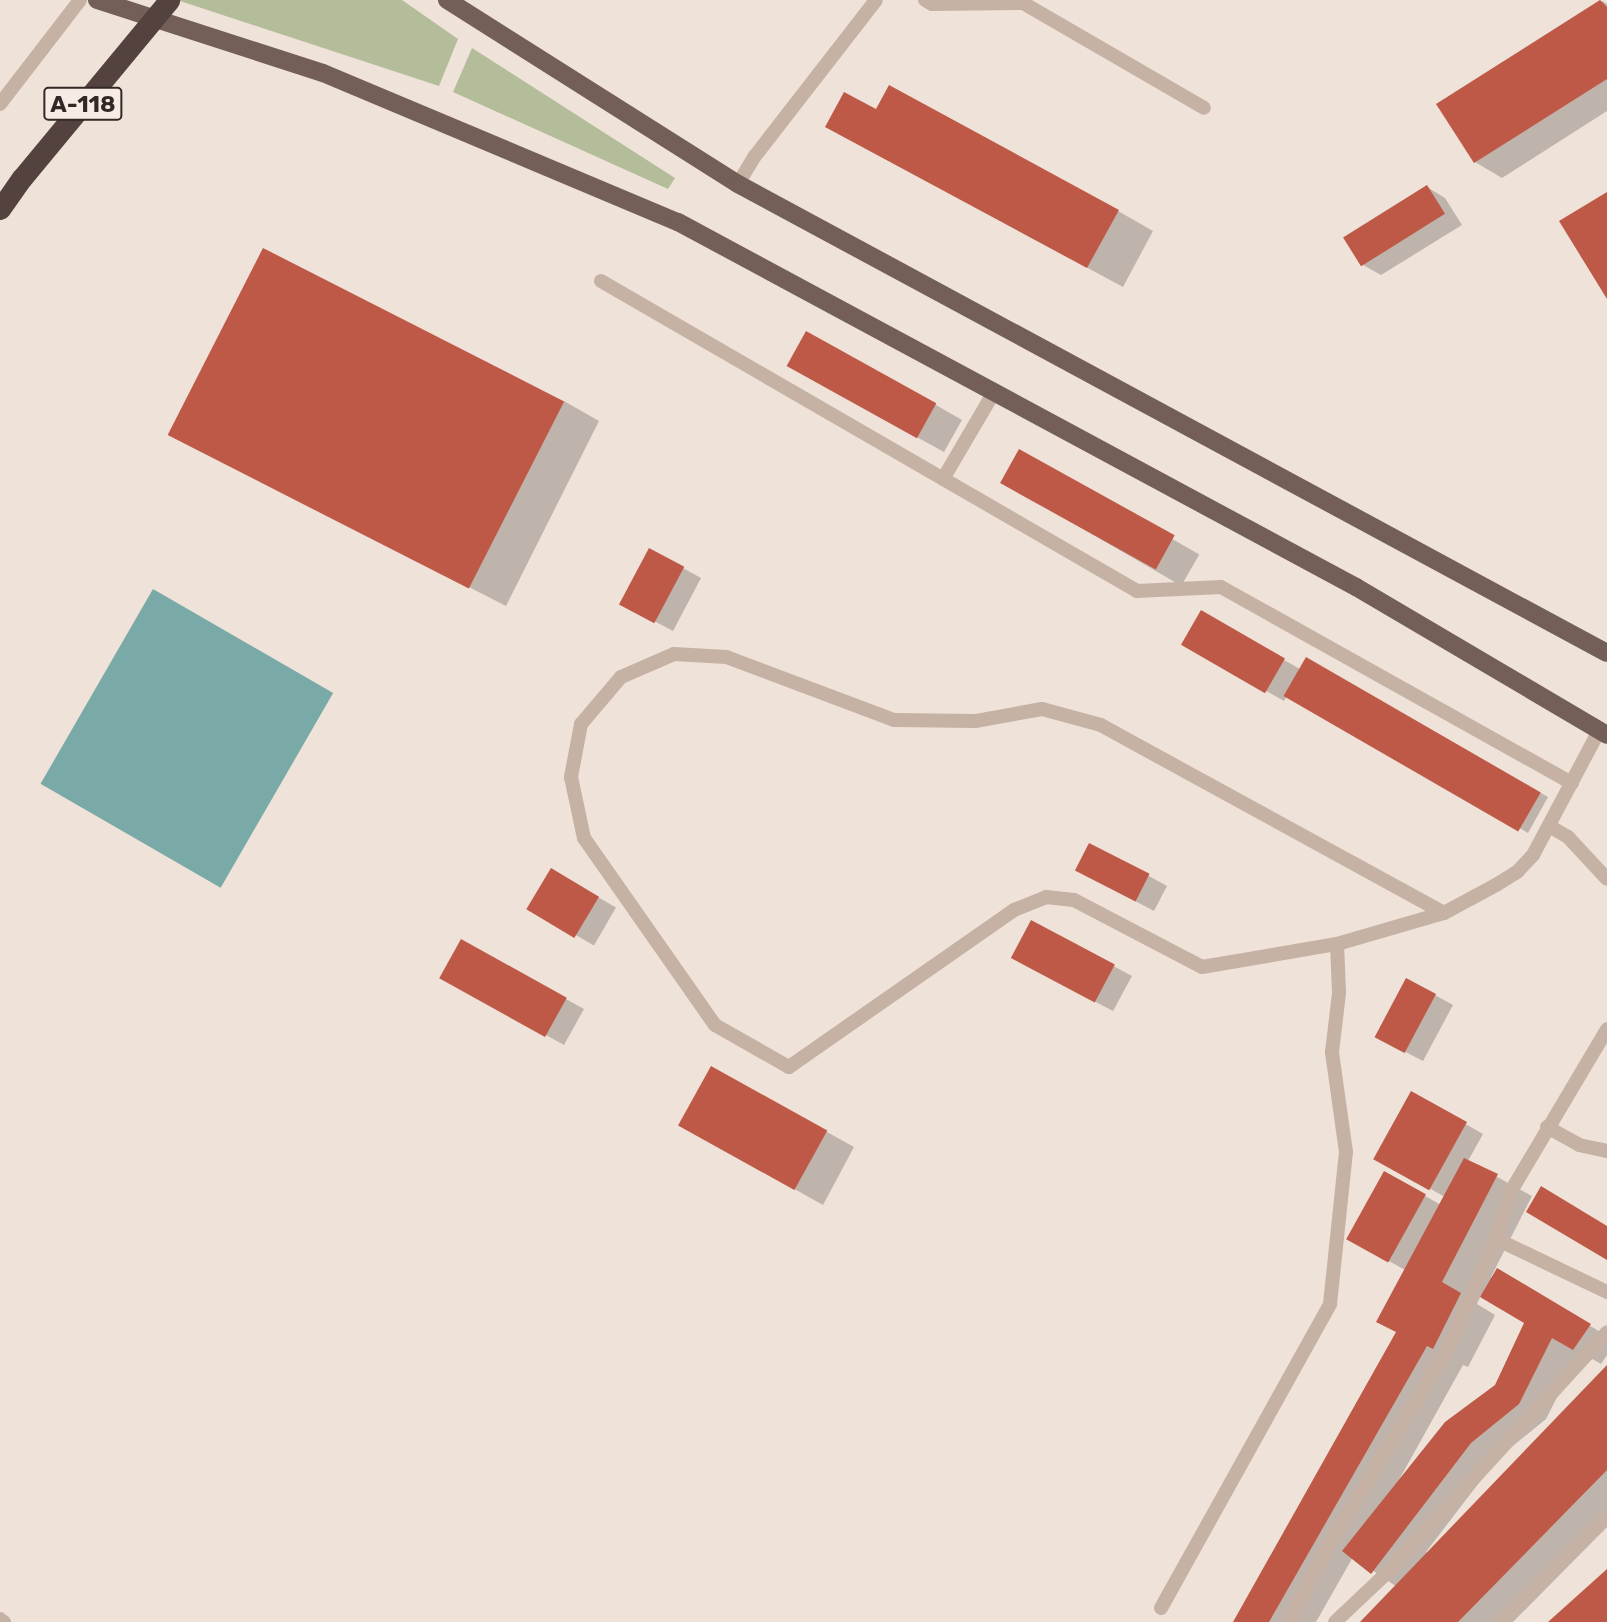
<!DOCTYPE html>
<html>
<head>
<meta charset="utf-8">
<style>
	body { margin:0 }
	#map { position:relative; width:1607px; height:1622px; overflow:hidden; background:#efe2d8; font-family:Rubik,sans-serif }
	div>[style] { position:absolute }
	.green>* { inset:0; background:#b4bd9a }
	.water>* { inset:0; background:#79aaa7; transform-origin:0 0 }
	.shadow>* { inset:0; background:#0003; transform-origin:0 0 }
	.building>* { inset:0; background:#be5947; transform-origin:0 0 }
	.lane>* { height:14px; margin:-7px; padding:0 7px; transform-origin:7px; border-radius:7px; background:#c6b1a5 }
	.primary>* { height:18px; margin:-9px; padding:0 9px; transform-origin:9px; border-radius:9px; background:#735e58 }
	.highway-bridge>* { height:21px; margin:-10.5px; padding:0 10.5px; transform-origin:10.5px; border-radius:10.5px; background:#53423d }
	span { translate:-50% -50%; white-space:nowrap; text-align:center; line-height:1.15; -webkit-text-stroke:6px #f7ece4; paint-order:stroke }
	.shield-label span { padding:2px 5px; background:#f7ece4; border:2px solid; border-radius:5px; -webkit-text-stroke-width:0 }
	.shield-label { font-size:23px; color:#322926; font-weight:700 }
</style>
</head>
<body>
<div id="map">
	<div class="green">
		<i style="clip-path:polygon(177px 0,402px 0,458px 39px,439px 86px)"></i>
		<i style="clip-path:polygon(472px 48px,675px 178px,668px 189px,453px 92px)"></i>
	</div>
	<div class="water">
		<i style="left:153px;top:589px;width:208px;height:225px;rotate:30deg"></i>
	</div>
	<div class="shadow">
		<i style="clip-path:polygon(1602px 1px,1607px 4px,1607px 111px,1502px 178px,1475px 162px,1439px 105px)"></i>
		<i style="clip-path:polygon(877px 112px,1118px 211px,1153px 231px,1123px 287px,863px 147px)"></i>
		<i style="clip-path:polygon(1427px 187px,1445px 198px,1462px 225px,1381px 275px,1363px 265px,1345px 237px)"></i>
		<i style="clip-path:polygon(815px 381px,936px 405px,962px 420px,944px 452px)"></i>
		<i style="clip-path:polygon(564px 401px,599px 421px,506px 606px,171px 435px)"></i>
		<i style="left:1020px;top:451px;width:207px;height:36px;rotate:30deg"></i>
		<i style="clip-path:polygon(683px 568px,701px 578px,673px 631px,639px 613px)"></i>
		<i style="clip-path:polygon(1201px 613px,1300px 669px,1306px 659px,1548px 797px,1528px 833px,1287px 696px,1284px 701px,1184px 644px)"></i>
		<i style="left:551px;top:870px;width:75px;height:44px;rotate:30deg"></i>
		<i style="clip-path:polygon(1149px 876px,1167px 886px,1154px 911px,1095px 880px)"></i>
		<i style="clip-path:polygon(1032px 922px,1132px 976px,1113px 1011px,1031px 968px)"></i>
		<i style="clip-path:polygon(461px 941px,584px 1009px,564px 1045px,459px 987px)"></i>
		<i style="clip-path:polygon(1435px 995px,1453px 1005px,1423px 1061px,1394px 1046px)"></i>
		<i style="clip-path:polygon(712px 1068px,854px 1147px,823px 1205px,708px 1141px)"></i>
		<i style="clip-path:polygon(evenodd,1411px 1093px,1483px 1134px,1468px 1161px,1532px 1196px,1491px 1277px,1524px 1286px,1607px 1336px,1607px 1355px,1601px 1364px,1580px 1352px,1546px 1419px,1498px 1458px,1426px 1552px,1428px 1554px,1607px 1367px,1607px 1527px,1513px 1622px,1362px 1622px,1397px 1587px,1353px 1557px,1316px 1622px,1235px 1622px,1398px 1333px,1405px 1270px,1348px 1238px,1385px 1173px,1441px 1205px,1445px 1197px,1375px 1158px,1411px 1093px,1481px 1295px,1527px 1322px,1496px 1386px,1395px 1487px,1463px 1365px,1468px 1367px,1495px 1315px,1477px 1304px,1481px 1295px)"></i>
	</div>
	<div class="building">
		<i style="clip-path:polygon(1600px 0,1607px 7px,1607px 79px,1474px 163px,1436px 104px)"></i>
		<i style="clip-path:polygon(889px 85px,1119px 210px,1087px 268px,825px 127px,844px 92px,876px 109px)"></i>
		<i style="left:1427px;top:185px;width:34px;height:99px;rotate:58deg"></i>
		<i style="clip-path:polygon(1607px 192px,1607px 299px,1559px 221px)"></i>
		<i style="left:263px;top:248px;width:338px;height:210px;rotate:27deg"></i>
		<i style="left:806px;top:331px;width:149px;height:40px;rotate:29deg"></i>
		<i style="left:1019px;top:449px;width:178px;height:39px;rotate:29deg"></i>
		<i style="left:649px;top:548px;width:40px;height:64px;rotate:28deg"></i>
		<i style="left:1201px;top:610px;width:97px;height:40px;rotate:30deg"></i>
		<i style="left:1306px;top:657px;width:271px;height:45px;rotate:30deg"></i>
		<i style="left:1089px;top:843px;width:68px;height:31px;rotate:27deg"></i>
		<i style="left:551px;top:868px;width:56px;height:48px;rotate:31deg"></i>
		<i style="left:1031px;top:920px;width:95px;height:43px;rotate:28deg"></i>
		<i style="left:461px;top:939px;width:121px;height:45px;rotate:29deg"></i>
		<i style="left:1406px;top:978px;width:34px;height:67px;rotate:28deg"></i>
		<i style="left:711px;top:1066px;width:133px;height:68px;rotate:29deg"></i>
		<i style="left:1411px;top:1091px;width:64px;height:78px;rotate:29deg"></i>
		<i style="clip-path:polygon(1464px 1158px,1498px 1174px,1442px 1282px,1461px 1293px,1433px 1349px,1427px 1346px,1269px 1622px,1233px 1622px,1396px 1332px,1376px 1322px)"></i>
		<i style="left:1384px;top:1171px;width:48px;height:78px;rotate:29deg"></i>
		<i style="clip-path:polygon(1541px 1186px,1607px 1226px,1607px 1260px,1526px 1212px)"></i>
		<i style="clip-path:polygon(1497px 1268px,1591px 1324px,1573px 1350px,1552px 1338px,1519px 1404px,1471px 1443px,1371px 1574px,1342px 1551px,1445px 1422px,1495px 1385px,1524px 1323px,1480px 1297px)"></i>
		<i style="clip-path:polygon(1607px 1365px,1607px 1470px,1458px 1622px,1360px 1622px)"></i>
		<i style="clip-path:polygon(1607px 1569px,1607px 1622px,1548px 1622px)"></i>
	</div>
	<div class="lane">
		<i style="left:925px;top:0;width:8px;rotate:30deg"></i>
		<i style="left:932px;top:4px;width:91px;rotate:-0.6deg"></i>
		<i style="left:1023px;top:3px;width:209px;rotate:30.1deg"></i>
		<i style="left:0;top:104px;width:131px;rotate:-52.4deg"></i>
		<i style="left:738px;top:184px;width:33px;rotate:-59deg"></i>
		<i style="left:755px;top:156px;width:197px;rotate:-52.2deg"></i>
		<i style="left:601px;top:281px;width:619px;rotate:30.04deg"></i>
		<i style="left:1137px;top:591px;width:84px;rotate:-2.7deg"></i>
		<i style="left:1221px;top:587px;width:402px;rotate:29.2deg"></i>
		<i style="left:943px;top:479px;width:101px;rotate:-59.6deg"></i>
		<i style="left:1549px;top:826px;width:22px;rotate:30deg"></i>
		<i style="left:1568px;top:837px;width:57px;rotate:47.1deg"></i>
		<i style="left:1444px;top:913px;width:391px;rotate:-151.3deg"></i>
		<i style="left:1101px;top:725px;width:61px;rotate:-164.8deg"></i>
		<i style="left:1042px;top:709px;width:68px;rotate:169.8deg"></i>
		<i style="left:975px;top:721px;width:81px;rotate:-179.3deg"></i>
		<i style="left:894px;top:720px;width:179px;rotate:-159.4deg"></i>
		<i style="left:726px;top:657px;width:52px;rotate:-176.7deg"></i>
		<i style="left:674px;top:654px;width:58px;rotate:156.5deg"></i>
		<i style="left:621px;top:677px;width:62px;rotate:130.4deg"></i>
		<i style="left:581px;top:724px;width:54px;rotate:100.7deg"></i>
		<i style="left:571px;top:777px;width:62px;rotate:78deg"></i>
		<i style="left:584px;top:838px;width:228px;rotate:55deg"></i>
		<i style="left:715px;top:1025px;width:85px;rotate:29.6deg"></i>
		<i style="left:789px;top:1067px;width:274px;rotate:-34.9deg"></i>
		<i style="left:1014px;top:910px;width:35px;rotate:-22deg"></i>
		<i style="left:1046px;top:897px;width:28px;rotate:6deg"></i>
		<i style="left:1074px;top:900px;width:144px;rotate:27.6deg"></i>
		<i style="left:1202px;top:967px;width:137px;rotate:-9.7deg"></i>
		<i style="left:1337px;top:944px;width:111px;rotate:-16.2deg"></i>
		<i style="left:1444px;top:913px;width:59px;rotate:-28.3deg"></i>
		<i style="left:1496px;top:885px;width:26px;rotate:-32deg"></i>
		<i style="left:1518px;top:871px;width:22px;rotate:-47deg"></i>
		<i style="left:1533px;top:855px;width:140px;rotate:-62deg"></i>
		<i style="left:1547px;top:1127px;width:37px;rotate:29deg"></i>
		<i style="left:1579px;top:1145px;width:29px;rotate:12deg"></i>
		<i style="left:1496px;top:1239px;width:123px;rotate:25.5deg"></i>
		<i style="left:1161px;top:1608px;width:348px;rotate:-60.9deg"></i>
		<i style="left:1330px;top:1304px;width:153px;rotate:-84deg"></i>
		<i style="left:1346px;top:1152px;width:101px;rotate:-98deg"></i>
		<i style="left:1332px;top:1052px;width:59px;rotate:-83.2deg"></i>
		<i style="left:1339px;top:993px;width:49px;rotate:-92.3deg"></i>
		<i style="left:0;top:1619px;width:5px;rotate:37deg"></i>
		<i style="left:1289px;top:1622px;width:73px;rotate:-63.1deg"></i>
		<i style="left:1322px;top:1557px;width:242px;rotate:-58.9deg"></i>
		<i style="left:1447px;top:1350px;width:121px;rotate:-66.2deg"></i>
		<i style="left:1496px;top:1239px;width:50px;rotate:-72.6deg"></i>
		<i style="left:1511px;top:1191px;width:188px;rotate:-59.3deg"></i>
		<i style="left:1335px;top:1622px;width:76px;rotate:-43.4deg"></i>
		<i style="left:1390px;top:1570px;width:322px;rotate:-47.6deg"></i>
		<i style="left:1500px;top:1622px;width:150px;rotate:-44.5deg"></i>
	</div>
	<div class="primary">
		<i style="left:97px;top:0;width:237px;rotate:17.9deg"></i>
		<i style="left:323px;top:73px;width:385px;rotate:22.8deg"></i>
		<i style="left:678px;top:222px;width:770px;rotate:28.3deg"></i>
		<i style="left:1356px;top:587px;width:291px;rotate:30.5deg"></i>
		<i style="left:447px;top:0;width:344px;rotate:32.3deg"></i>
		<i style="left:738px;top:184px;width:987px;rotate:28.36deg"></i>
	</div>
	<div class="highway-bridge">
		<i style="left:0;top:209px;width:38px;rotate:-55deg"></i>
		<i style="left:22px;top:178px;width:231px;rotate:-50.4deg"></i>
	</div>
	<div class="shield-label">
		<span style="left:83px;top:104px">А-118</span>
	</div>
</div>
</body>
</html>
